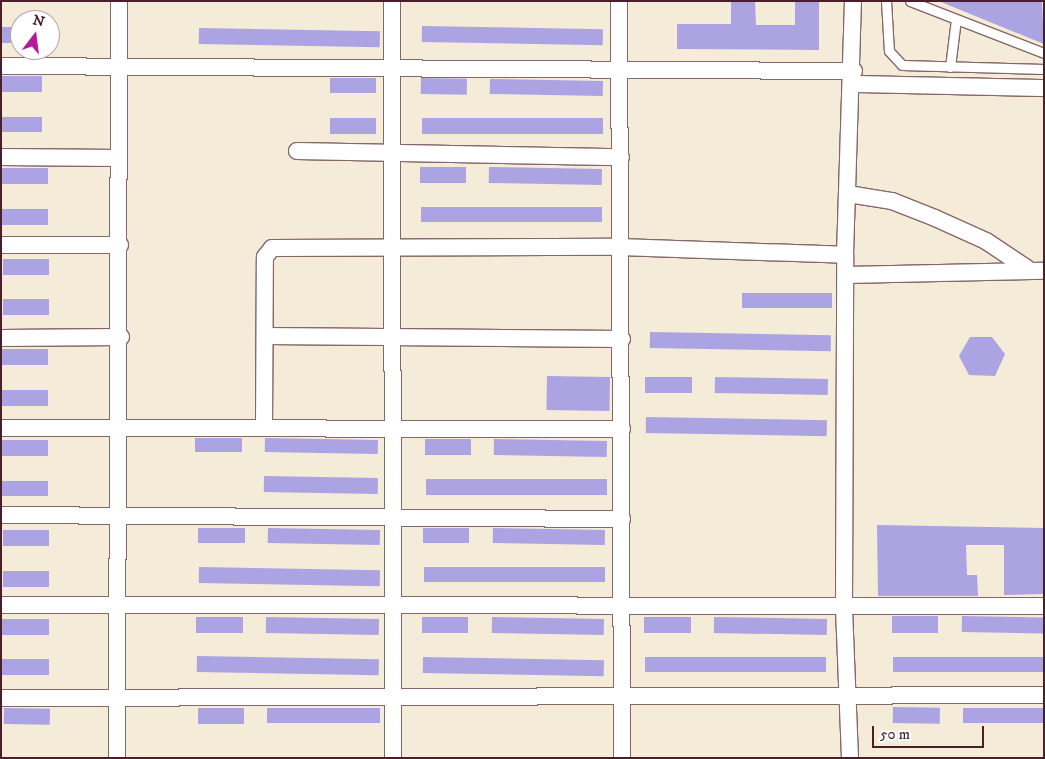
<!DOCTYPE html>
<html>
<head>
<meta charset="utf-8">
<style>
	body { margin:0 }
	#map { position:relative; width:1045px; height:759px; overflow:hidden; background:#f4ecd8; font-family:"IM FELL DW Pica",serif }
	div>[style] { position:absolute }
	.building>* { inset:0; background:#aca3e2; transform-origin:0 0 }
	.roads { filter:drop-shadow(1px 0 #866768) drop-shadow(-1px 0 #866768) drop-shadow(0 1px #866768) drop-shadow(0 -1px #866768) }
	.service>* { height:9px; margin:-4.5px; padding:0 4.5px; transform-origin:4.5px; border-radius:4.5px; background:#fff }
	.minor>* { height:16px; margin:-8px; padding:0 8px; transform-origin:8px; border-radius:8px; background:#fff }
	span { translate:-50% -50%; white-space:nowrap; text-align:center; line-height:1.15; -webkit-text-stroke:4px #fff; paint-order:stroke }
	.frame { position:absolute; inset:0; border:2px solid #4a1f2b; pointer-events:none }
	.north { position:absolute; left:10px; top:10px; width:50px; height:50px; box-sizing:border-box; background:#fff; border:1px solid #b7a5aa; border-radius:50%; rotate:15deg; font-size:14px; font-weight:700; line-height:20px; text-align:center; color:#4a1f2b }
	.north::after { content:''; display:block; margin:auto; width:18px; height:22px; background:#b5179e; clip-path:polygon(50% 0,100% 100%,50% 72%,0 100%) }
	.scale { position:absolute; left:872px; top:726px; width:112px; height:22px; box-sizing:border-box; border:2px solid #4a1f2b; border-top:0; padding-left:6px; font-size:15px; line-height:18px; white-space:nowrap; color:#4a1f2b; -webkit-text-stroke:4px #fff; paint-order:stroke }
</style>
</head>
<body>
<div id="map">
	<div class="building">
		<i style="clip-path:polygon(731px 1px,755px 1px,756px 25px,795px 25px,795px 1px,819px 1px,819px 50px,677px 49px,677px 24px,731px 24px)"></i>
		<i style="clip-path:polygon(1042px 1px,1044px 44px,941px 2px,941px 1px)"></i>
		<i style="left:422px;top:26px;width:181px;height:16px;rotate:1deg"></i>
		<i style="left:1px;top:27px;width:19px;height:16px"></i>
		<i style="left:199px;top:28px;width:181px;height:16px;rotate:1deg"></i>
		<i style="left:1px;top:76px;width:41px;height:16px"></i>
		<i style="left:330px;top:78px;width:46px;height:15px"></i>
		<i style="left:421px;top:78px;width:46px;height:16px;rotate:1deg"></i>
		<i style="left:490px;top:79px;width:113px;height:15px;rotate:1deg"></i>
		<i style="left:1px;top:117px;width:41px;height:15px"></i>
		<i style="left:330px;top:118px;width:46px;height:16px"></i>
		<i style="left:422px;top:118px;width:181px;height:16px"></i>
		<i style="left:420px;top:167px;width:46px;height:16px"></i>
		<i style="left:489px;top:167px;width:113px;height:16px;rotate:1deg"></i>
		<i style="left:2px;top:168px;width:46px;height:16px"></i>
		<i style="left:421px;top:207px;width:181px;height:15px"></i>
		<i style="left:2px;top:209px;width:46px;height:16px"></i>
		<i style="left:3px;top:259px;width:46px;height:16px"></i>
		<i style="left:742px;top:293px;width:90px;height:15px"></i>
		<i style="left:3px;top:299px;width:46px;height:16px"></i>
		<i style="left:650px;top:332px;width:181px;height:16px;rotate:1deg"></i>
		<i style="clip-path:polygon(970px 337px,992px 337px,1005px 354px,995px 376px,969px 375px,959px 356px)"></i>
		<i style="left:2px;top:349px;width:46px;height:16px"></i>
		<i style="left:547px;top:376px;width:63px;height:34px;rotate:1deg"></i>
		<i style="left:692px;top:377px;width:16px;height:47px;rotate:90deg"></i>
		<i style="left:715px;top:377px;width:113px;height:16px;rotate:1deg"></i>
		<i style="left:1px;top:390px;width:47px;height:16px"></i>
		<i style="left:646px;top:417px;width:181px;height:16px;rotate:1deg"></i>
		<i style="left:195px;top:438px;width:47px;height:14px"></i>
		<i style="left:265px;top:438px;width:113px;height:14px;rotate:1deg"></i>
		<i style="left:425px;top:439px;width:46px;height:16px"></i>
		<i style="left:494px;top:439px;width:113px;height:16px;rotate:1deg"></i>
		<i style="left:2px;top:440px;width:46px;height:16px"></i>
		<i style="left:264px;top:476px;width:114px;height:16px;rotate:1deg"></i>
		<i style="left:426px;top:479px;width:181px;height:16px"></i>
		<i style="left:2px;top:481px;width:46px;height:15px"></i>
		<i style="clip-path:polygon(877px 525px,1044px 528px,1044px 594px,1004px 595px,1004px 545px,966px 545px,967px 575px,977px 575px,978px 596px,878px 596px)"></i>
		<i style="left:198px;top:528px;width:47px;height:15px"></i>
		<i style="left:268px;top:528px;width:112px;height:15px;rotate:1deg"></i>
		<i style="left:423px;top:528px;width:46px;height:15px"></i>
		<i style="left:493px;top:528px;width:112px;height:15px;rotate:1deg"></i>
		<i style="left:3px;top:530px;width:46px;height:16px"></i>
		<i style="left:199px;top:567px;width:181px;height:16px;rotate:1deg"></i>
		<i style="left:424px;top:567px;width:181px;height:15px"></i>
		<i style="left:3px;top:571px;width:46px;height:16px"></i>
		<i style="left:892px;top:616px;width:46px;height:17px"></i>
		<i style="left:962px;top:616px;width:82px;height:16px;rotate:1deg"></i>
		<i style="left:196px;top:617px;width:47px;height:16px"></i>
		<i style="left:266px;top:617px;width:113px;height:16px;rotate:1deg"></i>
		<i style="left:422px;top:617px;width:46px;height:16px"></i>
		<i style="left:492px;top:617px;width:112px;height:16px;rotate:1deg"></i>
		<i style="left:644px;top:617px;width:47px;height:16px"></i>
		<i style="left:714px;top:617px;width:113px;height:16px;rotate:1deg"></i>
		<i style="left:2px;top:619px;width:47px;height:16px"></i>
		<i style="left:197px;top:656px;width:182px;height:16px;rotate:1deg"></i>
		<i style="left:423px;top:657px;width:181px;height:16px;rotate:1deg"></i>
		<i style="left:645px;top:657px;width:181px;height:15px"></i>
		<i style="left:893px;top:657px;width:151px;height:15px"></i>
		<i style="left:2px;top:659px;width:47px;height:16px"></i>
		<i style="left:893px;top:707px;width:47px;height:16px;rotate:1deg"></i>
		<i style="left:4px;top:708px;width:46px;height:16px;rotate:1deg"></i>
		<i style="left:198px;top:708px;width:46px;height:16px"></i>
		<i style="left:267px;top:708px;width:113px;height:15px"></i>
		<i style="left:963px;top:708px;width:81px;height:15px"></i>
	</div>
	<div class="roads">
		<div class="service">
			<i style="left:886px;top:1px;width:50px;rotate:86.6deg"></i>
			<i style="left:889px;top:51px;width:19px;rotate:47deg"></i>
			<i style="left:902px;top:65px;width:142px;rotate:1.6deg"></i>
			<i style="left:910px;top:1px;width:144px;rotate:21.2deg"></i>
			<i style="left:950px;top:67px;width:48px;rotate:-82.9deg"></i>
		</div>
		<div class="minor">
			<i style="left:392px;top:1px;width:757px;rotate:89.92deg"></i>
			<i style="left:619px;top:1px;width:757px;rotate:89.77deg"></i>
			<i style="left:1px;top:66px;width:853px;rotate:0.34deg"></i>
			<i style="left:854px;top:84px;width:190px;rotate:1.2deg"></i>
			<i style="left:297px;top:151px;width:324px;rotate:1.1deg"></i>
			<i style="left:1px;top:157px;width:118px;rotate:0.5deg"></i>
			<i style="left:848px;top:194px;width:45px;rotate:9deg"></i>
			<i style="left:892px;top:201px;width:46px;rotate:21.6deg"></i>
			<i style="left:935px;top:218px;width:56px;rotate:24.3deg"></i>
			<i style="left:986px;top:241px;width:50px;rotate:33.7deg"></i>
			<i style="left:1px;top:245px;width:119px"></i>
			<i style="left:846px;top:275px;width:198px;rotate:-1.2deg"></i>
			<i style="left:266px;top:336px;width:356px;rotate:0.5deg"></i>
			<i style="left:1px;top:338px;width:120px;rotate:-0.5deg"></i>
			<i style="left:1px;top:428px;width:621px;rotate:0.09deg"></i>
			<i style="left:264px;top:428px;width:171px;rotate:-89.7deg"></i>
			<i style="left:265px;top:257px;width:11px;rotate:-52deg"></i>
			<i style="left:272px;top:248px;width:348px;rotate:-0.2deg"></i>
			<i style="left:620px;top:247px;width:225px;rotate:2deg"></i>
			<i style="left:1px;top:515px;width:621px;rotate:0.37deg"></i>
			<i style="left:1px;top:605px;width:1043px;rotate:0.05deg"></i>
			<i style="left:1px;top:698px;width:1043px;rotate:-0.16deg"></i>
			<i style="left:117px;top:758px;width:757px;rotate:-89.85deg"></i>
			<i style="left:850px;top:758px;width:151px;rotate:-92.3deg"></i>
			<i style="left:844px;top:607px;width:352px;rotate:-89.8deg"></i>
			<i style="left:845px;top:255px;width:254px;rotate:-88.2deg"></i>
		</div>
	</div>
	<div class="frame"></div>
	<div class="north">N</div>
	<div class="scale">50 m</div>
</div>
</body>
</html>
